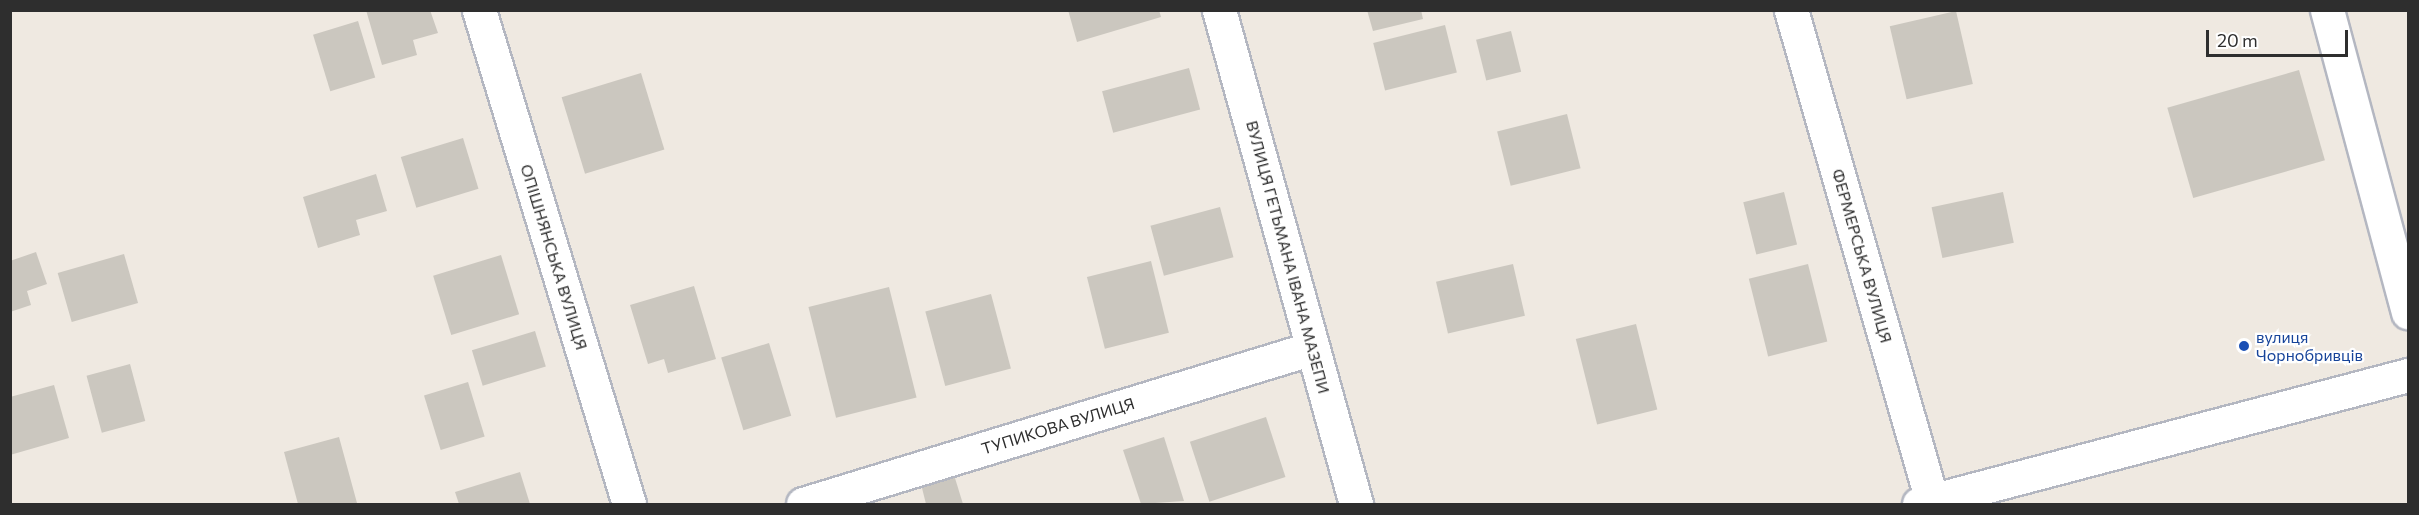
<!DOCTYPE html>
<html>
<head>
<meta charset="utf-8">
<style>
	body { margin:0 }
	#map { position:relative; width:2419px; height:515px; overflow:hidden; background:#efe9e1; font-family:Commissioner,sans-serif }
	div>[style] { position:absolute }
	.building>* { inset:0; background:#cbc7bf; transform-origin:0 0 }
	.roads { filter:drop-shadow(2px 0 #b4b7c1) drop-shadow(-2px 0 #b4b7c1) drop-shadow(0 2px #b4b7c1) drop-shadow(0 -2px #b4b7c1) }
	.minor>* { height:33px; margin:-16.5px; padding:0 16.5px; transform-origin:16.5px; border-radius:16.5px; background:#fff }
	.dots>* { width:16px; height:16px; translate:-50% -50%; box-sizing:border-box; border:3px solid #fff; border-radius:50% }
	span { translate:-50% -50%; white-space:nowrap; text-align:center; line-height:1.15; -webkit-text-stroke:4.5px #fff; paint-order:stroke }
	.street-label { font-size:16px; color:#2e2e2e }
	.transit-label { font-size:16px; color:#164399 }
	.left { translate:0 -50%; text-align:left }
	.frame { position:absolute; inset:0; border:12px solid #2e2e2e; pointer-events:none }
	.scale { position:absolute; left:2206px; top:30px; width:142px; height:27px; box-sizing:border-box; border:3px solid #2e2e2e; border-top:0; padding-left:8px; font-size:18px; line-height:21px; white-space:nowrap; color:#2e2e2e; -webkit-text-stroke:4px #fff; paint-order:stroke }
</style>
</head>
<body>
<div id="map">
	<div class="building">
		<i style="clip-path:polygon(366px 10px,430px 10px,438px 33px,413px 40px,417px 55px,382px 65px)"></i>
		<i style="clip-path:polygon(1068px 10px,1159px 10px,1161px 17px,1077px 42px)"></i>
		<i style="clip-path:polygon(1367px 10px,1421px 10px,1423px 19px,1373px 31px)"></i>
		<i style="left:1956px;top:11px;width:75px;height:68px;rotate:77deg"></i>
		<i style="left:358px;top:21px;width:59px;height:47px;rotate:73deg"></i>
		<i style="left:1445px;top:25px;width:49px;height:74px;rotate:76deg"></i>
		<i style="left:1511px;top:31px;width:42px;height:36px;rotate:76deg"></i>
		<i style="left:1189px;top:68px;width:43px;height:90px;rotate:75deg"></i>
		<i style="left:2299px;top:70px;width:94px;height:137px;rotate:74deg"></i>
		<i style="left:641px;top:73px;width:80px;height:83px;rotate:73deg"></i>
		<i style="left:1567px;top:114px;width:56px;height:72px;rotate:76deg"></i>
		<i style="left:463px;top:138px;width:53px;height:65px;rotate:73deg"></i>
		<i style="clip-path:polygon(376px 174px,387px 211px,356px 220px,360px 235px,318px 248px,303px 197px)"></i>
		<i style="left:1784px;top:192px;width:54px;height:42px;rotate:76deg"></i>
		<i style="left:2003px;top:192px;width:52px;height:73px;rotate:78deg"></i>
		<i style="left:1220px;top:207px;width:52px;height:72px;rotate:75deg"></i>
		<i style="clip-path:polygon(36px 252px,47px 284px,27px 291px,31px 305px,10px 312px,10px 261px)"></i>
		<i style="left:124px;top:254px;width:51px;height:69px;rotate:74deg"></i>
		<i style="left:501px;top:255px;width:62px;height:71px;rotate:73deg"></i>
		<i style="left:1151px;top:261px;width:74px;height:66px;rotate:76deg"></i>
		<i style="left:1513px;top:264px;width:53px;height:79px;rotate:77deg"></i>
		<i style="left:1808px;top:264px;width:80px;height:61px;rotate:76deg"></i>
		<i style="clip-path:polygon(694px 286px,716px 359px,668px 373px,664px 359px,648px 364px,630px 305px)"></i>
		<i style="left:889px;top:287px;width:114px;height:83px;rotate:76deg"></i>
		<i style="left:991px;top:294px;width:77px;height:68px;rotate:75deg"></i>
		<i style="left:1636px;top:324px;width:88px;height:62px;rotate:76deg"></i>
		<i style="left:535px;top:331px;width:37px;height:66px;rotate:73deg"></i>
		<i style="left:769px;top:343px;width:76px;height:50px;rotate:73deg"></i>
		<i style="left:130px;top:364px;width:59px;height:45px;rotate:75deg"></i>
		<i style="left:468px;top:382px;width:57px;height:46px;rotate:73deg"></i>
		<i style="clip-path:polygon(54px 385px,69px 438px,10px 455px,10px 397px)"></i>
		<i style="left:1266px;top:417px;width:63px;height:80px;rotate:72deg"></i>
		<i style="clip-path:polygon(339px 437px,357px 503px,298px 504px,284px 452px)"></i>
		<i style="clip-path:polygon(1164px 437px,1184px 501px,1141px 504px,1123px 450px)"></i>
		<i style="clip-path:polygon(520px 472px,530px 504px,459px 504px,455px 492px)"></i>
		<i style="clip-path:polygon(954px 475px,963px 504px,926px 504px,921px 484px)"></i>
	</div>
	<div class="roads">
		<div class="minor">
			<i style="left:479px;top:10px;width:516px;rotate:73.11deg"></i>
			<i style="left:1219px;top:10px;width:513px;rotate:74.5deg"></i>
			<i style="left:1791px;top:10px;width:511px;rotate:73.98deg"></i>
			<i style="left:2327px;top:10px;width:313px;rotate:75deg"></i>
			<i style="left:803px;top:504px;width:533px;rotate:-17.01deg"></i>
			<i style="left:1919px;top:504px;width:506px;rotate:-14.78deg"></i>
		</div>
	</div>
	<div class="dots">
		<i style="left:2244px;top:346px;background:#1a4fb4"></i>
	</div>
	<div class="street-label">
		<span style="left:1862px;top:256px;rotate:74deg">ФЕРМЕРСЬКА ВУЛИЦЯ</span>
		<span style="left:554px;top:257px;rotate:73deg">ОПІШНЯНСЬКА ВУЛИЦЯ</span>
		<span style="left:1288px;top:257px;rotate:75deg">ВУЛИЦЯ ГЕТЬМАНА ІВАНА МАЗЕПИ</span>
		<span style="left:1058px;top:426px;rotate:-17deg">ТУПИКОВА ВУЛИЦЯ</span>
	</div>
	<div class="transit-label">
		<span class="left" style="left:2256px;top:346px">вулиця<br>Чорнобривців</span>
	</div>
	<div class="frame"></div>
	<div class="scale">20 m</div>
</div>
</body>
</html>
